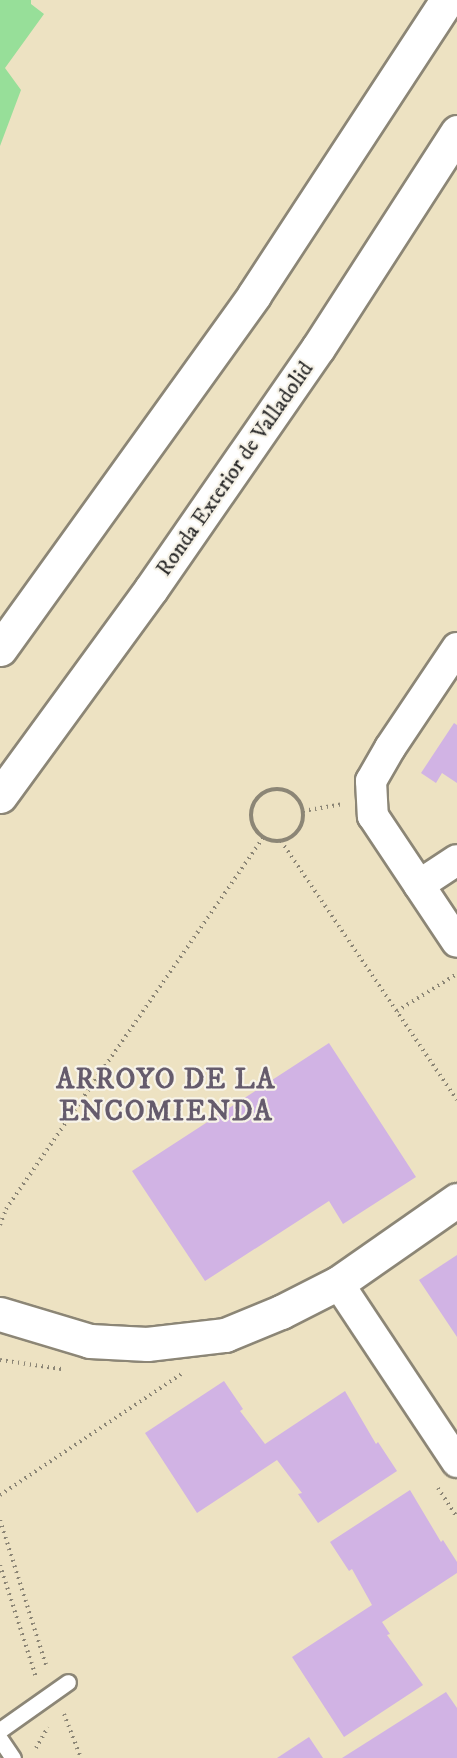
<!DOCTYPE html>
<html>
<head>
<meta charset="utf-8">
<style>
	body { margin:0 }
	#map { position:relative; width:457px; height:1758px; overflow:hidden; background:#ede2c2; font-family:"IM FELL DW Pica",serif }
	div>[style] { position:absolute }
	.green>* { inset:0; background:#97df99 }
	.building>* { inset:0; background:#d1b3e4 }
	.path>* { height:4px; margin-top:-2px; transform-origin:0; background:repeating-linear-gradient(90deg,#8c8676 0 1.5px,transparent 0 6px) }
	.path>.ring { margin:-2px; padding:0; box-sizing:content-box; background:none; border:4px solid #8c8676; border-radius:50% }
	.roads { filter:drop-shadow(2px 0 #8c8676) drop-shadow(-2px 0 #8c8676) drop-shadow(0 2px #8c8676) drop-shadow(0 -2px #8c8676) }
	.lane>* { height:15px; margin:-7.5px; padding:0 7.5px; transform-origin:7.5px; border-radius:7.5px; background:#fff }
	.street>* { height:30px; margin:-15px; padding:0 15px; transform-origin:15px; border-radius:15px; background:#fff }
	.secondary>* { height:33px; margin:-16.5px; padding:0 16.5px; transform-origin:16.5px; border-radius:16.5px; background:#fff }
	.highway>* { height:33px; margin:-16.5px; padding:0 16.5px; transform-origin:16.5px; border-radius:16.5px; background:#fff }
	span { translate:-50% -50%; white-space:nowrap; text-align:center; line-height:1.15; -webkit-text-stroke:4.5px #f7f3e8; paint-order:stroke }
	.street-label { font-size:22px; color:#2b2b2b }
	.district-label { font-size:28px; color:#655b6c; font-weight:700; letter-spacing:1.5px }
</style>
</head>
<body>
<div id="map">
	<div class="green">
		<i style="clip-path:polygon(0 0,31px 0,31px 4px,44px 14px,5px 68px,21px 90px,0 146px)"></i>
	</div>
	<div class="building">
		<i style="clip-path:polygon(454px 723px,457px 725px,457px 783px,442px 773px,436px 783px,421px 773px)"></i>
		<i style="clip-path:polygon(329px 1043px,416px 1177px,343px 1224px,329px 1201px,205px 1281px,132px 1171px)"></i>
		<i style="clip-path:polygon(457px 1255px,457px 1337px,419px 1280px)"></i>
		<i style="clip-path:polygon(224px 1381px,243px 1409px,240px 1411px,265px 1444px,345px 1391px,376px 1444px,378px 1442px,397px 1471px,318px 1523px,298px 1494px,302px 1493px,277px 1460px,197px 1513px,145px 1433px)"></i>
		<i style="clip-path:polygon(410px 1490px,441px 1542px,443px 1540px,457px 1562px,457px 1573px,382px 1622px,390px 1634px,387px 1635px,423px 1685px,344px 1737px,292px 1657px,372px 1605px,352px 1569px,349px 1571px,330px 1542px)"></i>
		<i style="clip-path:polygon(446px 1692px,457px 1708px,457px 1758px,342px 1758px)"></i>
		<i style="clip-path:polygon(309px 1737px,323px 1758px,277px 1758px)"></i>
	</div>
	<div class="path">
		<i class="ring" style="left:251px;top:789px;width:48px;height:48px"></i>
		<i style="left:303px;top:811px;width:41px;rotate:-9.9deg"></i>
		<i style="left:281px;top:841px;width:313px;rotate:55.8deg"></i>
		<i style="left:397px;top:1011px;width:70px;rotate:-31.7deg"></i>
		<i style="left:0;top:1225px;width:17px;rotate:-69deg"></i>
		<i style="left:6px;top:1209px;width:451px;rotate:-55.3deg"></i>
		<i style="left:0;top:1360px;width:62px;rotate:8.4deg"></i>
		<i style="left:438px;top:1488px;width:35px;rotate:57deg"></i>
		<i style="left:0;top:1495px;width:220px;rotate:-33.7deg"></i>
		<i style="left:0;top:1520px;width:155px;rotate:72.4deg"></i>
		<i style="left:0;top:1565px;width:118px;rotate:72.2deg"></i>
		<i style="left:64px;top:1714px;width:47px;rotate:68.9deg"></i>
		<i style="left:36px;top:1748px;width:24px;rotate:-60deg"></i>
	</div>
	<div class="roads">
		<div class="lane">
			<i style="left:0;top:1730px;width:83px;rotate:-35.2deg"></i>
			<i style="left:0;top:1739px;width:23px;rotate:56deg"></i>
		</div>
		<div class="street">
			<i style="left:457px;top:648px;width:120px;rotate:123.8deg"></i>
			<i style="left:390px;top:748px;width:38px;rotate:120deg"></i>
			<i style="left:371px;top:781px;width:35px;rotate:87deg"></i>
			<i style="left:373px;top:816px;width:151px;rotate:56.3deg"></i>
			<i style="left:419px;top:885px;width:45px;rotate:-33.3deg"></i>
			<i style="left:338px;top:1283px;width:215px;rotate:56.4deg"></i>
		</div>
		<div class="secondary">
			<i style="left:0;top:1314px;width:94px;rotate:16.7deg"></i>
			<i style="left:90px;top:1341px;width:57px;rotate:3deg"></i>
			<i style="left:147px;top:1344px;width:79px;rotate:-6.6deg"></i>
			<i style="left:225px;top:1335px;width:61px;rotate:-22.3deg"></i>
			<i style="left:281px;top:1312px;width:64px;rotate:-27deg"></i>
			<i style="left:338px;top:1283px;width:145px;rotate:-34.9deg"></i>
		</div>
		<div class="highway">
			<i style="left:0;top:649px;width:436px;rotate:-54.3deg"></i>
			<i style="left:254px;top:295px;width:353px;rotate:-56.8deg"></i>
			<i style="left:0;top:796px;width:256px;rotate:-53.9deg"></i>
			<i style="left:151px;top:589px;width:293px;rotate:-55.3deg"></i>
			<i style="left:318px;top:348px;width:257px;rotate:-57.2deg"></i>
		</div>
	</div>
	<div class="street-label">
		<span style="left:235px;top:469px;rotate:-55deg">Ronda Exterior de Valladolid</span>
	</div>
	<div class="district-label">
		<span style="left:166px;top:1096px">ARROYO DE LA<br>ENCOMIENDA</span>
	</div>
</div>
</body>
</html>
